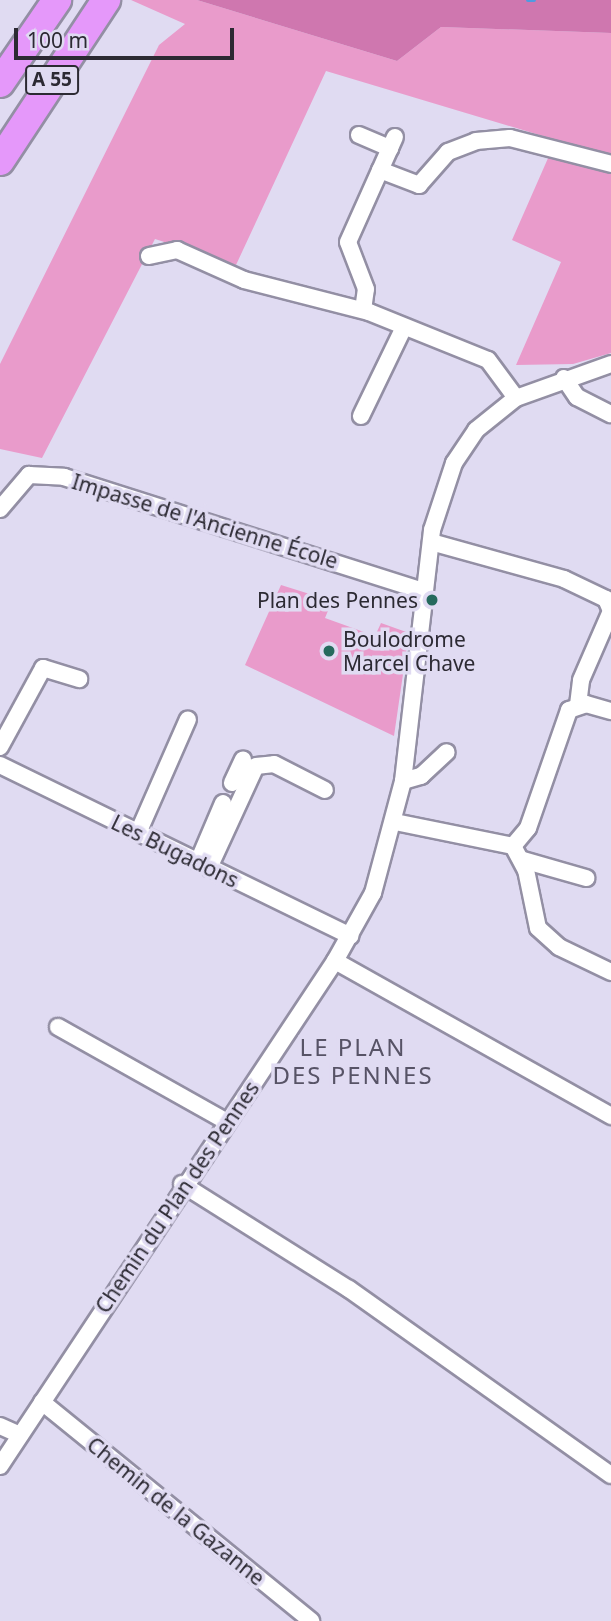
<!DOCTYPE html>
<html>
<head>
<meta charset="utf-8">
<style>
	body { margin:0 }
	#map { position:relative; width:611px; height:1621px; overflow:hidden; background:#e0dbf2; font-family:"Noto Sans",sans-serif }
	div>[style] { position:absolute }
	.green>* { inset:0; background:#e99bcb }
	.forest>* { inset:0; background:#cf77af }
	.stream>* { height:4.5px; margin:-2.25px; padding:0 2.25px; transform-origin:2.25px; border-radius:2.25px; background:#4e9be1 }
	.roads { filter:drop-shadow(2px 0 #938fa4) drop-shadow(-2px 0 #938fa4) drop-shadow(0 2px #938fa4) drop-shadow(0 -2px #938fa4) }
	.minor>* { height:16px; margin:-8px; padding:0 8px; transform-origin:8px; border-radius:8px; background:#fff }
	.motorway>* { height:28px; margin:-14px; padding:0 14px; transform-origin:14px; border-radius:14px; background:#e598fa }
	.dots>* { width:19px; height:19px; translate:-50% -50%; box-sizing:border-box; border:4px solid #e0dbf2; border-radius:50% }
	span { translate:-50% -50%; white-space:nowrap; text-align:center; line-height:1.15; -webkit-text-stroke:7px #e0dbf2; paint-order:stroke }
	.shield-label span { padding:2px 5px; background:#e0dbf2; border:2px solid; border-radius:5px; -webkit-text-stroke-width:0 }
	.shield-label { font-size:19px; color:#2c2a33; font-weight:700 }
	.street-label { font-size:21px; color:#2c2a33 }
	.poi-label { font-size:21px; color:#2c2a33 }
	.right { translate:-100% -50%; text-align:right }
	.left { translate:0 -50%; text-align:left }
	.quarter-label { font-size:24px; color:#575366; letter-spacing:2px }
	.scale { position:absolute; left:14px; top:28px; width:220px; height:32px; box-sizing:border-box; border:4px solid #2c2a33; border-top:0; padding-left:9px; font-size:21px; line-height:24px; white-space:nowrap; color:#2c2a33; -webkit-text-stroke:5px #e0dbf2; paint-order:stroke }
</style>
</head>
<body>
<div id="map">
	<div class="green">
		<i style="clip-path:polygon(131px 0,197px 0,397px 61px,441px 27px,611px 33px,611px 353px,573px 364px,516px 365px,561px 262px,512px 240px,556px 140px,326px 71px,236px 265px,155px 239px,42px 458px,0 449px,0 364px,159px 45px,185px 24px)"></i>
		<i style="clip-path:polygon(281px 585px,332px 601px,325px 618px,375px 636px,381px 623px,409px 633px,394px 736px,245px 665px)"></i>
	</div>
	<div class="forest">
		<i style="clip-path:polygon(197px 0,611px 0,611px 33px,441px 27px,397px 61px)"></i>
	</div>
	<div class="stream">
		<i style="left:528px;top:0;width:6px"></i>
	</div>
	<div class="roads">
		<div class="minor">
			<i style="left:359px;top:135px;width:34px;rotate:23deg"></i>
			<i style="left:380px;top:170px;width:42px;rotate:21deg"></i>
			<i style="left:419px;top:185px;width:44px;rotate:-48.7deg"></i>
			<i style="left:448px;top:152px;width:30px;rotate:-21deg"></i>
			<i style="left:476px;top:141px;width:34px;rotate:-5deg"></i>
			<i style="left:510px;top:138px;width:104px;rotate:14.4deg"></i>
			<i style="left:149px;top:256px;width:29px;rotate:-12deg"></i>
			<i style="left:177px;top:250px;width:73px;rotate:24.1deg"></i>
			<i style="left:244px;top:280px;width:129px;rotate:14.4deg"></i>
			<i style="left:369px;top:312px;width:128px;rotate:22deg"></i>
			<i style="left:488px;top:360px;width:47px;rotate:53.6deg"></i>
			<i style="left:363px;top:310px;width:21px;rotate:-82deg"></i>
			<i style="left:366px;top:289px;width:50px;rotate:-111deg"></i>
			<i style="left:348px;top:242px;width:115px;rotate:-65.9deg"></i>
			<i style="left:564px;top:378px;width:23px;rotate:56deg"></i>
			<i style="left:577px;top:397px;width:38px;rotate:27deg"></i>
			<i style="left:361px;top:416px;width:99px;rotate:-64.2deg"></i>
			<i style="left:0;top:509px;width:45px;rotate:-49.5deg"></i>
			<i style="left:29px;top:475px;width:35px;rotate:3deg"></i>
			<i style="left:64px;top:477px;width:378px;rotate:17.6deg"></i>
			<i style="left:431px;top:542px;width:138px;rotate:15.5deg"></i>
			<i style="left:564px;top:579px;width:47px;rotate:25.5deg"></i>
			<i style="left:606px;top:599px;width:13px;rotate:67deg"></i>
			<i style="left:578px;top:705px;width:25px;rotate:-83deg"></i>
			<i style="left:581px;top:680px;width:75px;rotate:-66.5deg"></i>
			<i style="left:0;top:747px;width:90px;rotate:-61.4deg"></i>
			<i style="left:43px;top:668px;width:38px;rotate:17deg"></i>
			<i style="left:0;top:765px;width:390px;rotate:26deg"></i>
			<i style="left:403px;top:781px;width:19px;rotate:-16deg"></i>
			<i style="left:421px;top:776px;width:35px;rotate:-43deg"></i>
			<i style="left:232px;top:783px;width:26px;rotate:-65deg"></i>
			<i style="left:395px;top:822px;width:120px;rotate:11.5deg"></i>
			<i style="left:513px;top:846px;width:23px;rotate:-50deg"></i>
			<i style="left:528px;top:828px;width:125px;rotate:-70.8deg"></i>
			<i style="left:569px;top:710px;width:18px;rotate:-19deg"></i>
			<i style="left:586px;top:704px;width:26px;rotate:16deg"></i>
			<i style="left:138px;top:833px;width:124px;rotate:-66.3deg"></i>
			<i style="left:513px;top:846px;width:27px;rotate:62deg"></i>
			<i style="left:526px;top:870px;width:59px;rotate:78.3deg"></i>
			<i style="left:538px;top:928px;width:28px;rotate:42deg"></i>
			<i style="left:559px;top:947px;width:58px;rotate:25.7deg"></i>
			<i style="left:523px;top:860px;width:66px;rotate:15.9deg"></i>
			<i style="left:198px;top:862px;width:64px;rotate:-67deg"></i>
			<i style="left:209px;top:868px;width:112px;rotate:-65.3deg"></i>
			<i style="left:256px;top:766px;width:18px;rotate:-6deg"></i>
			<i style="left:274px;top:764px;width:57px;rotate:27deg"></i>
			<i style="left:335px;top:961px;width:317px;rotate:29.3deg"></i>
			<i style="left:58px;top:1027px;width:194px;rotate:29.3deg"></i>
			<i style="left:182px;top:1184px;width:197px;rotate:32.2deg"></i>
			<i style="left:349px;top:1289px;width:321px;rotate:35.4deg"></i>
			<i style="left:42px;top:1402px;width:347px;rotate:39.1deg"></i>
			<i style="left:0;top:1426px;width:22px;rotate:24deg"></i>
			<i style="left:0;top:1466px;width:606px;rotate:-56.44deg"></i>
			<i style="left:335px;top:961px;width:78px;rotate:-60.8deg"></i>
			<i style="left:373px;top:893px;width:116px;rotate:-75deg"></i>
			<i style="left:403px;top:781px;width:253px;rotate:-83.4deg"></i>
			<i style="left:432px;top:530px;width:71px;rotate:-71.8deg"></i>
			<i style="left:454px;top:463px;width:40px;rotate:-56deg"></i>
			<i style="left:476px;top:430px;width:51px;rotate:-38.7deg"></i>
			<i style="left:516px;top:398px;width:101px;rotate:-19.7deg"></i>
		</div>
		<div class="motorway">
			<i style="left:0;top:83px;width:101px;rotate:-55.5deg"></i>
			<i style="left:0;top:161px;width:193px;rotate:-56.6deg"></i>
		</div>
	</div>
	<div class="dots">
		<i style="left:432px;top:600px;background:#256a5d"></i>
		<i style="left:329px;top:651px;background:#256a5d"></i>
	</div>
	<div class="shield-label">
		<span style="left:52px;top:80px">A 55</span>
	</div>
	<div class="street-label">
		<span style="left:205px;top:521px;rotate:17deg">Impasse de l'Ancienne École</span>
		<span style="left:175px;top:851px;rotate:26deg">Les Bugadons</span>
		<span style="left:177px;top:1197px;rotate:-56deg">Chemin du Plan des Pennes</span>
		<span style="left:176px;top:1511px;rotate:39deg">Chemin de la Gazanne</span>
	</div>
	<div class="poi-label">
		<span class="right" style="left:418px;top:600px">Plan des Pennes</span>
		<span class="left" style="left:343px;top:651px">Boulodrome<br>Marcel Chave</span>
	</div>
	<div class="quarter-label">
		<span style="left:353px;top:1061px">LE PLAN<br>DES PENNES</span>
	</div>
	<div class="scale">100 m</div>
</div>
</body>
</html>
